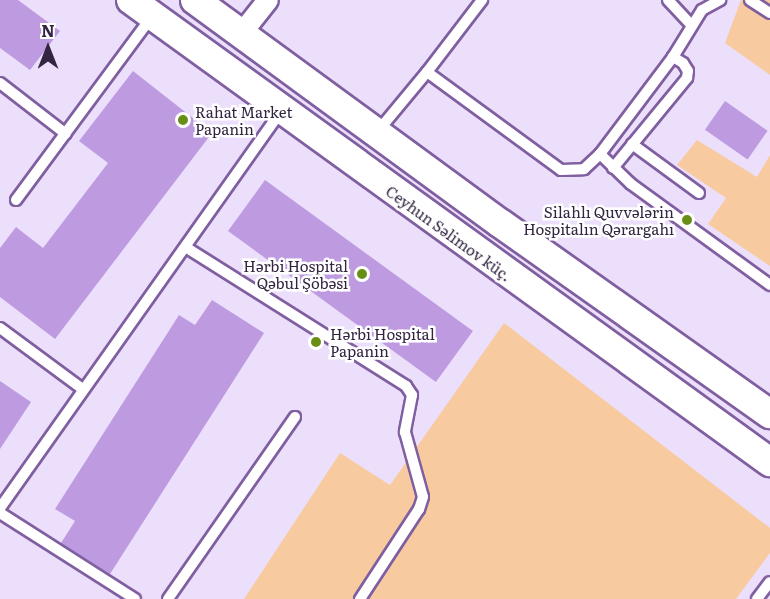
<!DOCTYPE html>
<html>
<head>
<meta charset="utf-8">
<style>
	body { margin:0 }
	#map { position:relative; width:770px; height:599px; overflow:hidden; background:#ecdffc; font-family:Literata,serif }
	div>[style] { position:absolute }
	.green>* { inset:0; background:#f7cb9f }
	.building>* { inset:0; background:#be9be1; transform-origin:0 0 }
	.roads { filter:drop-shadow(2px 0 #805fa0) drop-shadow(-2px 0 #805fa0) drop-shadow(0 2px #805fa0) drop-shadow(0 -2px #805fa0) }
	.lane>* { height:10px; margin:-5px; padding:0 5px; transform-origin:5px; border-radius:5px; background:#fff }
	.street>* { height:20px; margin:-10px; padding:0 10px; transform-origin:10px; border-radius:10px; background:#fff }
	.secondary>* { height:28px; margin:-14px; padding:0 14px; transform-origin:14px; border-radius:14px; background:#fff }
	.dots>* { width:16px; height:16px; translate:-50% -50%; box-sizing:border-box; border:3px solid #fff; border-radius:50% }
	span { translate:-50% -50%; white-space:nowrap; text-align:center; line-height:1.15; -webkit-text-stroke:5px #fff; paint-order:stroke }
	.poi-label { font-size:15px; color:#332541 }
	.left { translate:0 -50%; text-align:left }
	.right { translate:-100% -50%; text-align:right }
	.street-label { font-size:15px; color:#332541 }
	.north { position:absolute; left:18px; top:18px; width:60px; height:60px; -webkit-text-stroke:4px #fff; paint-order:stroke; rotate:0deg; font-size:16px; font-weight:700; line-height:24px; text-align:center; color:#332541 }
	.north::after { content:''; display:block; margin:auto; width:21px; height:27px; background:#332541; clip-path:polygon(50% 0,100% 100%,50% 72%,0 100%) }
</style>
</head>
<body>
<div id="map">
	<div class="green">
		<i style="clip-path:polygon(741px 0,770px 0,770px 75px,725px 43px)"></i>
		<i style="clip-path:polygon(697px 140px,757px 177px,770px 155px,770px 266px,708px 224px,726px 198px,677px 165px)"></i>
		<i style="clip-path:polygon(504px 323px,770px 528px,770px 553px,736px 599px,244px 599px,340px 453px,390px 485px)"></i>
	</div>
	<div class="building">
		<i style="clip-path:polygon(0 0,18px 0,60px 31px,30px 70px,0 48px)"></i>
		<i style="clip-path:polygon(133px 71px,212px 133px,55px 339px,0 297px,0 248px,16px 227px,43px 248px,108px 163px,79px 141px)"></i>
		<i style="left:725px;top:101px;width:52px;height:35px;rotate:35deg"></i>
		<i style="left:265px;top:180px;width:257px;height:63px;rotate:36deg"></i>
		<i style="clip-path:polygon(212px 300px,264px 333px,110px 574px,61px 543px,75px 521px,55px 509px,179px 315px,195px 325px)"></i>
		<i style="clip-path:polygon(0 381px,31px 402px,0 449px)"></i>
	</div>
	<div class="roads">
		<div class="lane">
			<i style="left:668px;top:0;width:34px;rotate:47deg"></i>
			<i style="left:750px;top:0;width:24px;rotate:33deg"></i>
			<i style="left:427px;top:72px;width:91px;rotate:-52.6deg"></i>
			<i style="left:0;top:83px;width:83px;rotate:37.7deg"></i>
			<i style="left:378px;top:131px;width:77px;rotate:-50.3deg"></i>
			<i style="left:427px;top:72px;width:166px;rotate:36.2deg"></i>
			<i style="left:561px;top:170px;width:23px;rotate:-2deg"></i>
			<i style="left:584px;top:169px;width:22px;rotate:-43deg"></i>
			<i style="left:600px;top:154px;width:121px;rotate:-53deg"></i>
			<i style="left:673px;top:57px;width:55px;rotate:-58.3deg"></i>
			<i style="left:702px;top:10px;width:21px;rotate:-29deg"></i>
			<i style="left:632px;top:144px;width:83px;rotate:36.2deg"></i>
			<i style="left:600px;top:154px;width:43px;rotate:44.1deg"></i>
			<i style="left:631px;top:184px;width:172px;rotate:36deg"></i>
			<i style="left:613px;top:168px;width:117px;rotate:-50.6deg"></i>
			<i style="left:687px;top:78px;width:7px;rotate:-82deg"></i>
			<i style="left:688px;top:71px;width:9px;rotate:-122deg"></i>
			<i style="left:683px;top:63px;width:12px;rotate:-149deg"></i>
			<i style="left:16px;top:200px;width:229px;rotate:-53.5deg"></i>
			<i style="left:187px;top:248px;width:259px;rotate:32.2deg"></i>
			<i style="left:406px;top:386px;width:11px;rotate:56deg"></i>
			<i style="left:412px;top:395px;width:38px;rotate:101deg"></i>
			<i style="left:405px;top:432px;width:67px;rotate:74.5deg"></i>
			<i style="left:423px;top:497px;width:13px;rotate:108deg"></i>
			<i style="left:419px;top:509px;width:108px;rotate:123.2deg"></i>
			<i style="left:0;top:328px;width:101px;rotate:36.5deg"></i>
			<i style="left:0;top:508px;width:486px;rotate:-54.7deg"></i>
			<i style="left:0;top:513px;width:160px;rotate:32.5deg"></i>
			<i style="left:168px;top:599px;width:222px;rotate:-55.1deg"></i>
			<i style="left:757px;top:599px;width:21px;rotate:-53deg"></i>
		</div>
		<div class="street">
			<i style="left:241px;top:34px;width:43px;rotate:-51.5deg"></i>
		</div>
		<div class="secondary">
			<i style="left:131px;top:0;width:789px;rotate:35.87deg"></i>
			<i style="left:195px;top:0;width:378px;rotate:36.2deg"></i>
			<i style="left:500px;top:223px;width:331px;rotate:35.3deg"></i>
		</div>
	</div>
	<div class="dots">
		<i style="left:183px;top:120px;background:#698e18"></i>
		<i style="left:687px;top:220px;background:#698e18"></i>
		<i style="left:362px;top:274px;background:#698e18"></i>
		<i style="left:316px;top:342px;background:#698e18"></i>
	</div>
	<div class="poi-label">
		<span class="left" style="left:195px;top:120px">Rahat Market<br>Papanin</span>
		<span class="right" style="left:674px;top:220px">Silahlı Quvvələrin<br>Hospitalın Qərargahı</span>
		<span class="right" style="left:348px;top:274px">Hərbi Hospital<br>Qəbul Şöbəsi</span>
		<span class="left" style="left:330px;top:342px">Hərbi Hospital<br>Papanin</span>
	</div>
	<div class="street-label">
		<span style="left:449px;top:233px;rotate:36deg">Ceyhun Səlimov küç.</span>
	</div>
	<div class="north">N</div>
</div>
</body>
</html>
